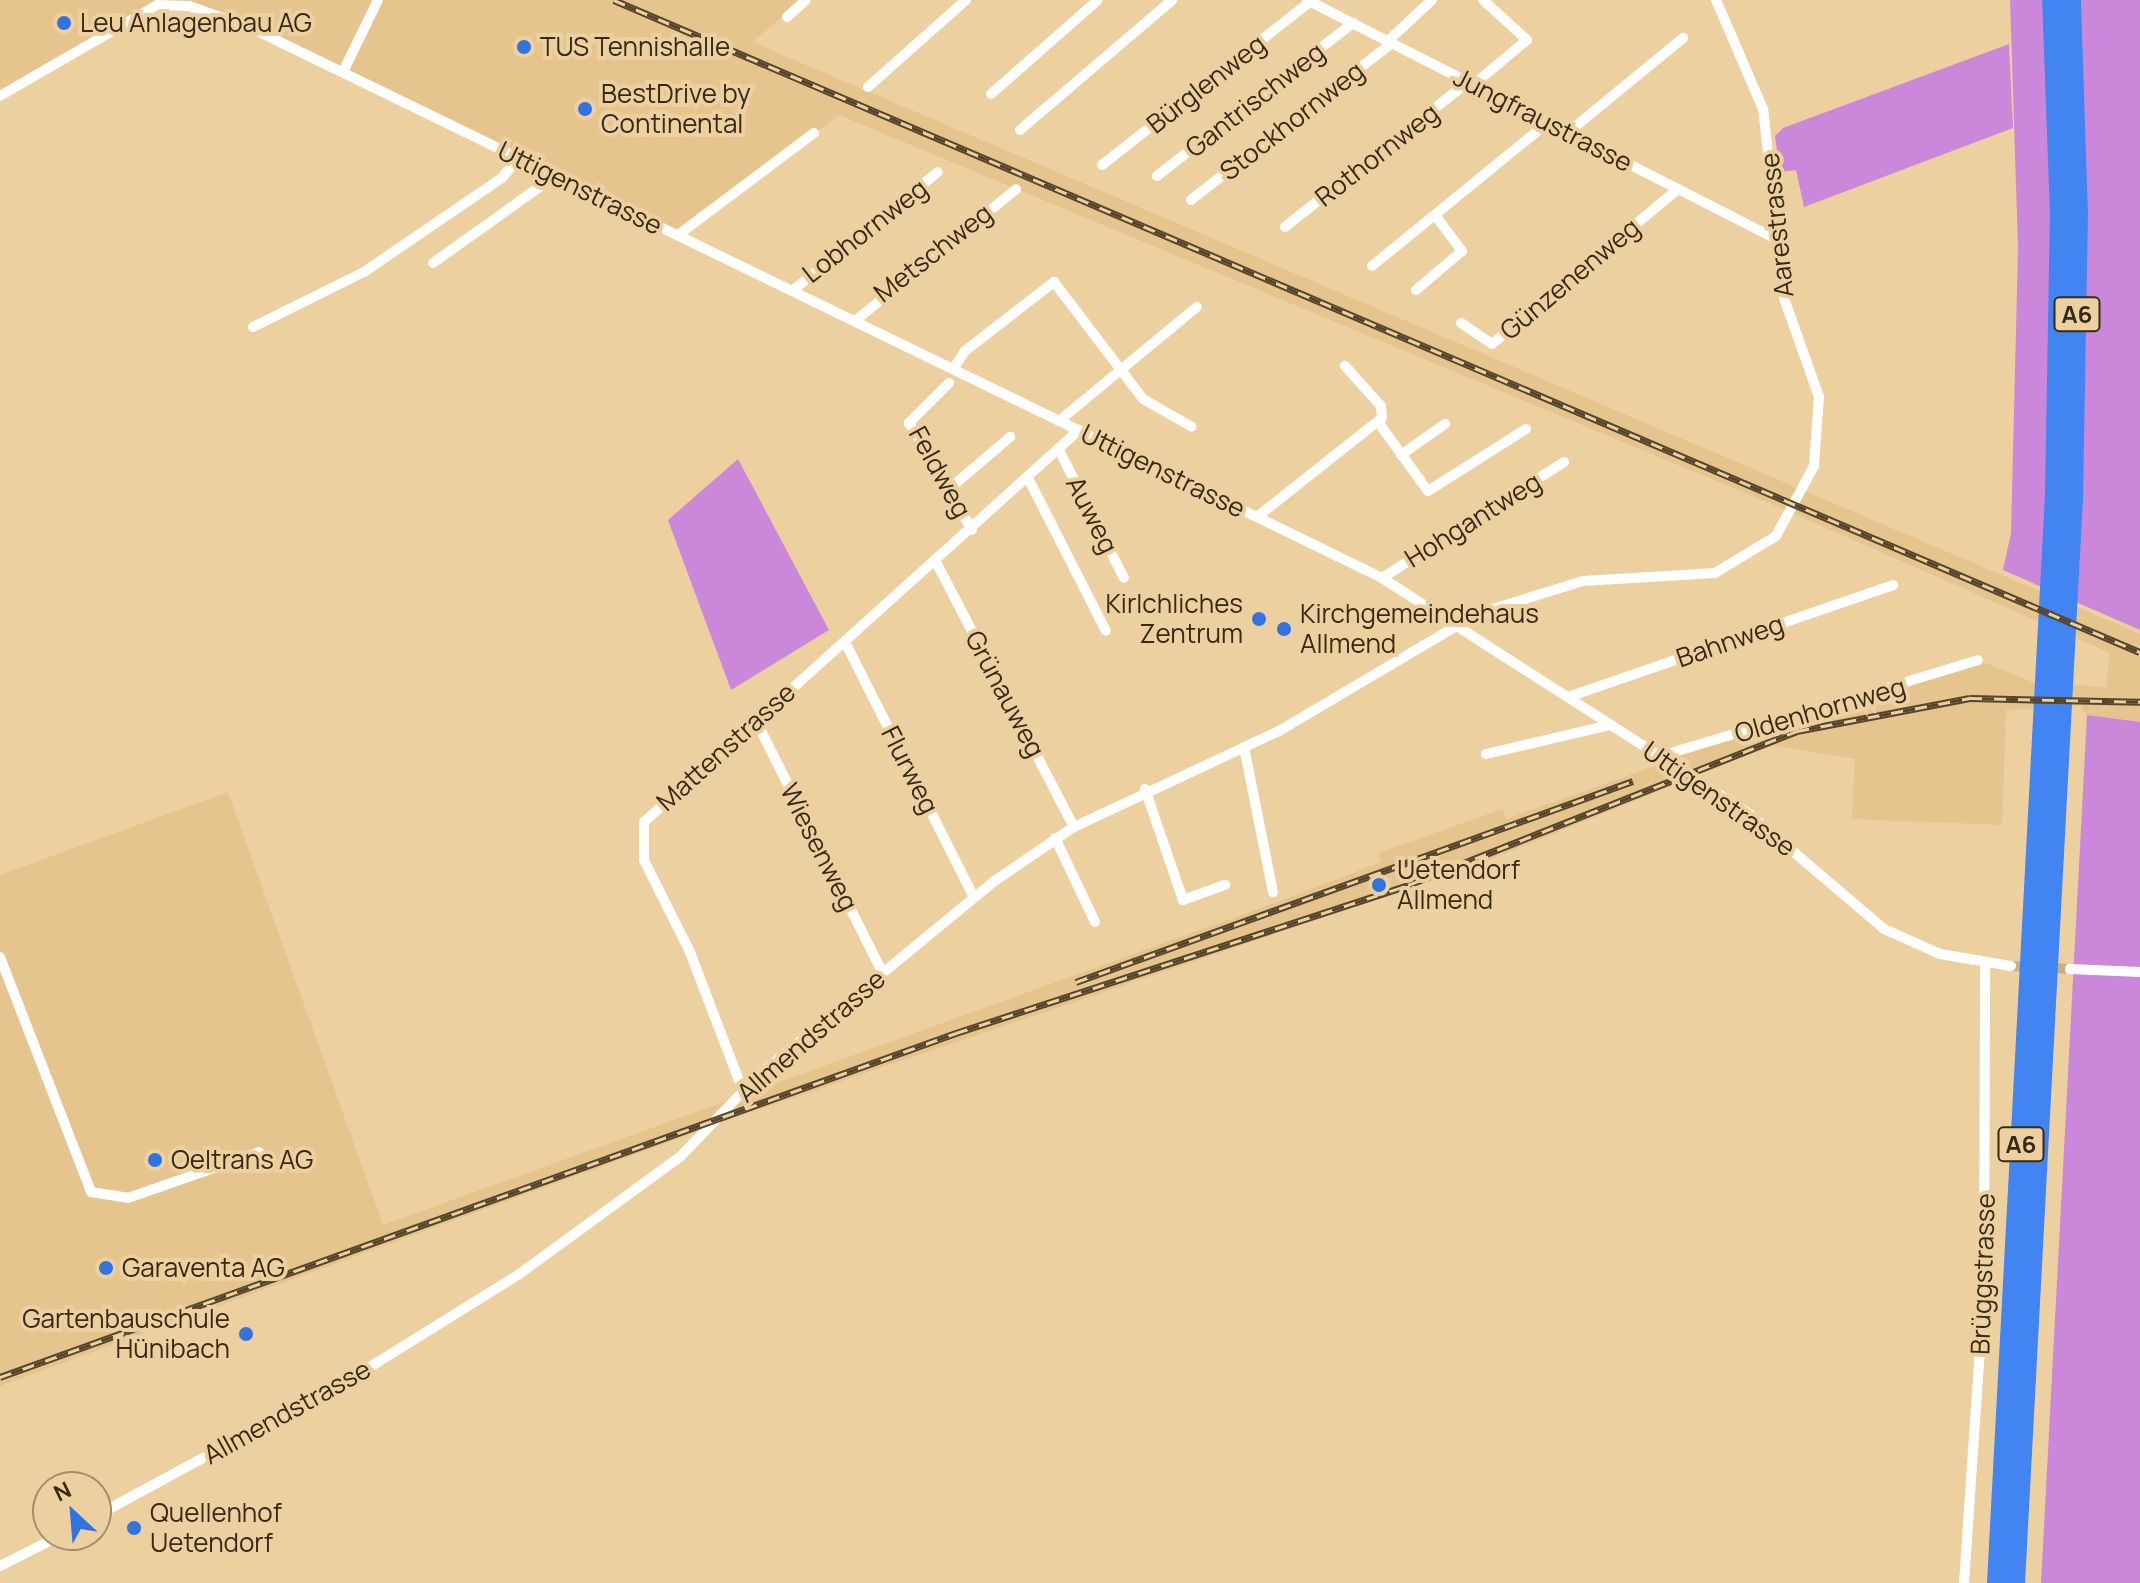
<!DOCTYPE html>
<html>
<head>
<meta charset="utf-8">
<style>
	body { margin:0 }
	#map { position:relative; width:2140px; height:1583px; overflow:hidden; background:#edd09f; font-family:Manrope,sans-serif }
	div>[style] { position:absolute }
	.built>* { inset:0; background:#e5c48d }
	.green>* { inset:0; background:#cb88da }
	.minor-tunnel>* { height:10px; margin-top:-5px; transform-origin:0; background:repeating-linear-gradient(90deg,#c8af84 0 10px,transparent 0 15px) }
	.minor>* { height:10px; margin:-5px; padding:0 5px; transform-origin:5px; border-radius:5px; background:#fff }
	.motorway>* { height:20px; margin:-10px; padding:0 10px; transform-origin:10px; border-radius:10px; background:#4284f2 }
	.rail>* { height:7px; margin-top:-3.5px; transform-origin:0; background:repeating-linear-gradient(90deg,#edd09f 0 12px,#54452d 0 24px); box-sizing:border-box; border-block:2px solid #54452d }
	.dots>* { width:22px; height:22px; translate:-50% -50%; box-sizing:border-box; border:4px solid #edd09f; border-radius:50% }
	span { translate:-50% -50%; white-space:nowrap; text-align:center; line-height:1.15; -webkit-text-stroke:8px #edd09f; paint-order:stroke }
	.shield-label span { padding:2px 6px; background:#edd09f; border:2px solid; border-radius:6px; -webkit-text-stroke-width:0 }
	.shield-label { font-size:24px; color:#362a17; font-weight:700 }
	.poi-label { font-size:26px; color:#362a17 }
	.left { translate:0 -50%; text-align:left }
	.right { translate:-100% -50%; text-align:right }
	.street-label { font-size:26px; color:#362a17 }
	.north { position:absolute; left:32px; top:1471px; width:80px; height:80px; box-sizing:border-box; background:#edd09f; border:2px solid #a48e69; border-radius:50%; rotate:334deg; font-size:22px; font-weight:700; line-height:32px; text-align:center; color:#362a17 }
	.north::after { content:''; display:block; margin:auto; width:28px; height:36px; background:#3173e0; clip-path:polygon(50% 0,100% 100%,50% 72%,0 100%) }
</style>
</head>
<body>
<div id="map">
	<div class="built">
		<i style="clip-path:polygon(0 0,803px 0,752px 42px,2140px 634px,2140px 722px,2087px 715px,2080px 706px,2006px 710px,2002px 825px,1852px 819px,1855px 759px,1772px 745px,1474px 866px,751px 1112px,0 1386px,0 875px,228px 792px,383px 1225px,1275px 903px,1381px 862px,1378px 853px,1503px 809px,1506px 819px,1658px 765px,1661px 756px,1978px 660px,2032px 682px,2106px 687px,2110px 653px,1767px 502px,839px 115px,678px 235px,249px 27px,165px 4px,0 96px)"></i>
	</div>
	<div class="green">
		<i style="clip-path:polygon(2010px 0,2140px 0,2140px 630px,2003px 570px,2011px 533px,2018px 247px)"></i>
		<i style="clip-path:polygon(2009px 44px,2013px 128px,1804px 207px,1796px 170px,1780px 172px,1775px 136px,1783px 128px)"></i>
		<i style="clip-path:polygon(738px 459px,829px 630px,731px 690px,668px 520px)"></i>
		<i style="clip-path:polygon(2087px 715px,2140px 722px,2140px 1583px,2041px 1583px)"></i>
	</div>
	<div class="minor-tunnel">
		<i style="left:2011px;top:966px;width:59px;rotate:2.9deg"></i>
	</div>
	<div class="minor">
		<i style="left:1307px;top:0;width:529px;rotate:27deg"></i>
		<i style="left:787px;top:17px;width:25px;rotate:-42deg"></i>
		<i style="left:1388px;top:41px;width:60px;rotate:-43deg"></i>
		<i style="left:343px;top:72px;width:80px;rotate:-64.1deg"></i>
		<i style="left:1473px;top:85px;width:70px;rotate:-39.8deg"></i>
		<i style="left:1527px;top:40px;width:59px;rotate:-137.7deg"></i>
		<i style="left:868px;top:87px;width:131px;rotate:-41.6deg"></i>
		<i style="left:991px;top:94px;width:142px;rotate:-41.3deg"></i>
		<i style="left:0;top:96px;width:181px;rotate:-30.1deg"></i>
		<i style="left:157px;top:5px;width:32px;rotate:2deg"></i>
		<i style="left:189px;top:6px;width:64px;rotate:19.3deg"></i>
		<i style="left:249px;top:27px;width:1260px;rotate:25.93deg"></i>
		<i style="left:1382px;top:578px;width:436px;rotate:32.7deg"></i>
		<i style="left:1749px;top:814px;width:177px;rotate:40.4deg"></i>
		<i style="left:1884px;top:929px;width:61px;rotate:24.1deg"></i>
		<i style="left:1940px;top:954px;width:72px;rotate:9.6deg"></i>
		<i style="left:1020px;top:130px;width:200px;rotate:-40.5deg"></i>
		<i style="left:1565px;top:135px;width:153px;rotate:-39.4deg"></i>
		<i style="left:1102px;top:165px;width:264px;rotate:-38.1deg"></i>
		<i style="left:1157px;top:176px;width:249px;rotate:-38deg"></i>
		<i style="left:1191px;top:200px;width:255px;rotate:-38deg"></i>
		<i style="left:1285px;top:227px;width:233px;rotate:-38.4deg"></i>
		<i style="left:678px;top:235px;width:170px;rotate:-36.9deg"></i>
		<i style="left:433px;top:263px;width:150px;rotate:-35.5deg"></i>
		<i style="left:1372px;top:266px;width:223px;rotate:-39.2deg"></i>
		<i style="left:1416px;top:290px;width:60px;rotate:-40.3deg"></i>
		<i style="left:1462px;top:251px;width:45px;rotate:-126.9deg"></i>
		<i style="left:792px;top:291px;width:188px;rotate:-39.2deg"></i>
		<i style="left:855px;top:321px;width:208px;rotate:-39.3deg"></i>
		<i style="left:1461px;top:323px;width:37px;rotate:34deg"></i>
		<i style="left:1492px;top:344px;width:242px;rotate:-39.8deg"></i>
		<i style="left:253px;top:327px;width:124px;rotate:-26.4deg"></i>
		<i style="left:364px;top:272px;width:167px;rotate:-34.3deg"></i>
		<i style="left:502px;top:178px;width:26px;rotate:-51deg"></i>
		<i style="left:953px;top:369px;width:22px;rotate:-56deg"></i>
		<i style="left:965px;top:351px;width:113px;rotate:-37.8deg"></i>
		<i style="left:1054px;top:282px;width:147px;rotate:52.7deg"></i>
		<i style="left:1143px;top:399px;width:56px;rotate:29.7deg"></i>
		<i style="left:949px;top:383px;width:57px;rotate:135deg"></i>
		<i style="left:909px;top:423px;width:124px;rotate:59.5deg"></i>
		<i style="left:1059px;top:421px;width:179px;rotate:-39.6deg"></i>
		<i style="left:1378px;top:422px;width:85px;rotate:54.1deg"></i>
		<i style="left:1428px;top:491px;width:116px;rotate:-32.3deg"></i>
		<i style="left:1060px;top:452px;width:141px;rotate:63.1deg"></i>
		<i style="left:1401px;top:455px;width:54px;rotate:-35.2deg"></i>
		<i style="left:1029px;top:480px;width:169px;rotate:63deg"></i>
		<i style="left:948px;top:490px;width:82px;rotate:-40.5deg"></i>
		<i style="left:1257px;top:517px;width:159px;rotate:-38.4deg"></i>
		<i style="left:1382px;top:418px;width:12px;rotate:-95deg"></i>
		<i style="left:1381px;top:406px;width:54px;rotate:-132deg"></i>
		<i style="left:936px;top:562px;width:299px;rotate:62.5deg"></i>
		<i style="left:1382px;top:578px;width:216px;rotate:-32.5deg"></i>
		<i style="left:845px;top:642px;width:286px;rotate:63.2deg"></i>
		<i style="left:1568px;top:697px;width:344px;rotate:-19deg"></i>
		<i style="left:756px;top:721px;width:282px;rotate:63.3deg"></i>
		<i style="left:1244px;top:747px;width:148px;rotate:78.7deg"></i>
		<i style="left:1486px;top:754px;width:128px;rotate:-13.1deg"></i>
		<i style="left:1661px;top:756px;width:331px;rotate:-16.8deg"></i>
		<i style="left:1145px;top:789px;width:117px;rotate:71.1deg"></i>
		<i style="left:1183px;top:900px;width:45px;rotate:-19.7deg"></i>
		<i style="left:1055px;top:838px;width:93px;rotate:64.5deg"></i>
		<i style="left:0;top:957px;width:252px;rotate:68.8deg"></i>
		<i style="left:91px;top:1192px;width:37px;rotate:9deg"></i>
		<i style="left:128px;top:1198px;width:139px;rotate:-19.3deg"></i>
		<i style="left:2070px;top:969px;width:70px;rotate:2.5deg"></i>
		<i style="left:743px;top:1091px;width:149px;rotate:-110.9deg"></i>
		<i style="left:690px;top:952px;width:103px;rotate:-116.6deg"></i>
		<i style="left:644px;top:860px;width:38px;rotate:-90deg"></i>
		<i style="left:644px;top:822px;width:586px;rotate:-42.02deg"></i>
		<i style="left:96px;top:1516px;width:312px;rotate:-28.5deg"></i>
		<i style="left:370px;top:1367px;width:174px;rotate:-31.9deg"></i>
		<i style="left:518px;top:1275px;width:200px;rotate:-36.1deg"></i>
		<i style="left:680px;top:1157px;width:114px;rotate:-46.1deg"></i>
		<i style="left:759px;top:1075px;width:303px;rotate:-39.5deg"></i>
		<i style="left:993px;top:882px;width:98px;rotate:-34.2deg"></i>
		<i style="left:1074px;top:827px;width:226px;rotate:-25.1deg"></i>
		<i style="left:1279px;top:731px;width:230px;rotate:-30.6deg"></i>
		<i style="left:1477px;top:614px;width:111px;rotate:-17.3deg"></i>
		<i style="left:1583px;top:581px;width:132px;rotate:-3.5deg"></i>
		<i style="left:1715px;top:573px;width:71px;rotate:-31.2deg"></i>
		<i style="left:1776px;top:536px;width:80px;rotate:-61.5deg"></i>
		<i style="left:1814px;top:466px;width:69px;rotate:-85.9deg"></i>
		<i style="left:1819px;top:397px;width:105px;rotate:-109.5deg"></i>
		<i style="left:1784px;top:298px;width:190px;rotate:-96.3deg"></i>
		<i style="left:1763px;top:109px;width:119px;rotate:-113.3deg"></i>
		<i style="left:0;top:1566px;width:68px;rotate:-26.9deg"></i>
		<i style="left:1964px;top:1583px;width:293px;rotate:-86.1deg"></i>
		<i style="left:1984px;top:1291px;width:328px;rotate:-89.8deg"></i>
	</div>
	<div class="motorway">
		<i style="left:1997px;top:1583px;width:1090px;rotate:-86.95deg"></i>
		<i style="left:2055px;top:495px;width:280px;rotate:-89deg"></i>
		<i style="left:2060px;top:215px;width:215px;rotate:-92.1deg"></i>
		<i style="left:2015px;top:1583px;width:1088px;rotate:-86.94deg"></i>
		<i style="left:2073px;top:497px;width:282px;rotate:-89deg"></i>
		<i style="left:2078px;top:215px;width:215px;rotate:-91.9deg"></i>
	</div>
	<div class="rail">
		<i style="left:614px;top:0;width:1659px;rotate:23.14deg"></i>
		<i style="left:1076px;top:982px;width:592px;rotate:-19.84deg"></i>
		<i style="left:0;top:1377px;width:1016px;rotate:-19.79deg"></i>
		<i style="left:956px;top:1033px;width:476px;rotate:-18.1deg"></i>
		<i style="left:1408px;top:885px;width:418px;rotate:-21.6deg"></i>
		<i style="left:1797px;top:731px;width:176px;rotate:-10.8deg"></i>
		<i style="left:1970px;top:698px;width:170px;rotate:1.3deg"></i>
	</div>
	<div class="dots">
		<i style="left:64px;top:23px;background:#3173e0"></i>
		<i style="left:524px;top:47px;background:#3173e0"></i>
		<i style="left:585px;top:109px;background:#3173e0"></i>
		<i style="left:1259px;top:619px;background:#3173e0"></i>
		<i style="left:1284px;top:629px;background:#3173e0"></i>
		<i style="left:1379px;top:885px;background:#3173e0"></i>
		<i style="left:155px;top:1160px;background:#3173e0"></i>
		<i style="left:106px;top:1268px;background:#3173e0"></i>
		<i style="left:246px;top:1334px;background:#3173e0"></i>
		<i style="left:134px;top:1528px;background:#3173e0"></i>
	</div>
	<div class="shield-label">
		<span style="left:2077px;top:314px">A6</span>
		<span style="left:2021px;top:1144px">A6</span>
	</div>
	<div class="poi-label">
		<span class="left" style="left:80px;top:23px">Leu Anlagenbau AG</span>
		<span class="left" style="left:540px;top:47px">TUS Tennishalle</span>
		<span class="left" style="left:601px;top:109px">BestDrive by<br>Continental</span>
		<span class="right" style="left:1243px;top:619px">Kirlchliches<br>Zentrum</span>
		<span class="left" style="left:1300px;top:629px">Kirchgemeindehaus<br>Allmend</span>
		<span class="left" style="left:1397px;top:885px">Uetendorf<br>Allmend</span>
		<span class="left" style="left:171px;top:1160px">Oeltrans AG</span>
		<span class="left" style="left:122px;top:1268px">Garaventa AG</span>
		<span class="right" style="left:230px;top:1334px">Gartenbauschule<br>Hünibach</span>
		<span class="left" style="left:150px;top:1528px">Quellenhof<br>Uetendorf</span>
	</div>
	<div class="street-label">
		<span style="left:1206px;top:84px;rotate:-38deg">Bürglenweg</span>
		<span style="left:1255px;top:100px;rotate:-38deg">Gantrischweg</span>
		<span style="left:1543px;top:120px;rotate:27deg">Jungfraustrasse</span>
		<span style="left:1292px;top:121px;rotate:-38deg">Stockhornweg</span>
		<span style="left:1377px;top:155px;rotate:-38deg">Rothornweg</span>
		<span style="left:580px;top:188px;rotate:26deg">Uttigenstrasse</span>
		<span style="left:1777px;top:225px;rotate:-96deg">Aarestrasse</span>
		<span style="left:865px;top:231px;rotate:-38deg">Lobhornweg</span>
		<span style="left:933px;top:253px;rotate:-38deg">Metschweg</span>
		<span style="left:1570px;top:279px;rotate:-40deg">Günzenenweg</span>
		<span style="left:1163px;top:471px;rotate:26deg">Uttigenstrasse</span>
		<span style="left:940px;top:472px;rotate:61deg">Feldweg</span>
		<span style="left:1092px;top:515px;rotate:63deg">Auweg</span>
		<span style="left:1473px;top:520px;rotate:-32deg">Hohgantweg</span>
		<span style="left:1730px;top:641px;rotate:-19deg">Bahnweg</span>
		<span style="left:1005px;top:694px;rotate:62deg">Grünauweg</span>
		<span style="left:1820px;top:710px;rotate:-16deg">Oldenhornweg</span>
		<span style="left:726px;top:747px;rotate:-42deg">Mattenstrasse</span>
		<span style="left:910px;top:770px;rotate:63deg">Flurweg</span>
		<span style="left:1719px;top:799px;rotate:35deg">Uttigenstrasse</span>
		<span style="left:819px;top:847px;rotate:63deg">Wiesenweg</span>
		<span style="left:811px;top:1036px;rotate:-41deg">Allmendstrasse</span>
		<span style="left:1983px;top:1274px;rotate:-88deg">Brüggstrasse</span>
		<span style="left:287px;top:1412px;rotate:-29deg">Allmendstrasse</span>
	</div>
	<div class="north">N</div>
</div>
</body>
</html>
